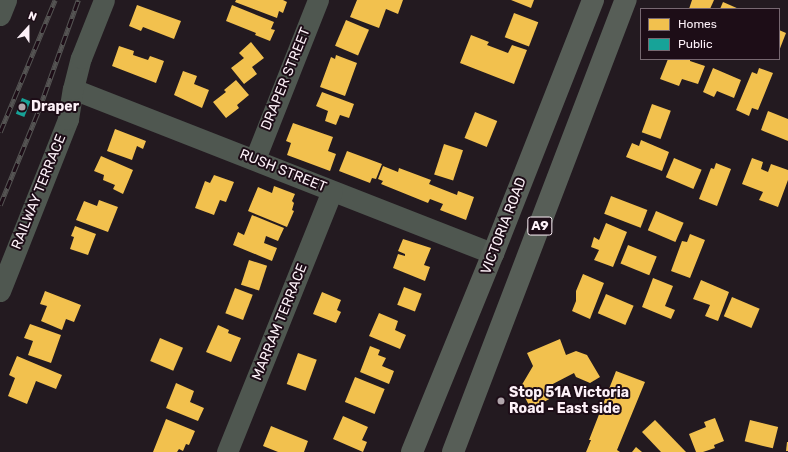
<!DOCTYPE html>
<html>
<head>
<meta charset="utf-8">
<style>
	body { margin:0 }
	#map { position:relative; width:788px; height:452px; overflow:hidden; background:#231a20; font-family:Rubik,sans-serif }
	div>[style] { position:absolute }
	.homes>* { inset:0; background:#f2c14e; transform-origin:0 0 }
	.public>* { inset:0; background:#17a398; transform-origin:0 0 }
	.minor>* { height:21px; margin:-10.5px; padding:0 10.5px; transform-origin:10.5px; border-radius:10.5px; background:#4f5750 }
	.highway>* { height:22px; margin:-11px; padding:0 11px; transform-origin:11px; border-radius:11px; background:#575e57 }
	.rail>* { height:4.5px; margin-top:-2.25px; transform-origin:0; background:repeating-linear-gradient(90deg,#1d0d17 0 9px,#555453 0 18px); box-sizing:border-box; border-block:1px solid #555453 }
	.dots>* { width:11px; height:11px; translate:-50% -50%; box-sizing:border-box; border:2px solid #1d0d17; border-radius:50% }
	span { translate:-50% -50%; white-space:nowrap; text-align:center; line-height:1.15; -webkit-text-stroke:4px #1d0d17; paint-order:stroke }
	.shield-label span { padding:1px 3px; background:#1d0d17; border:1px solid; border-radius:3px; -webkit-text-stroke-width:0 }
	.shield-label { font-size:13px; color:#fdf1f8; font-weight:700 }
	.street-label { font-size:14px; color:#fdf1f8 }
	.poi-label { font-size:14px; color:#fdf1f8; font-weight:700 }
	.left { translate:0 -50%; text-align:left }
	.legend { position:absolute; left:640px; top:8px; width:140px; height:52px; box-sizing:border-box; background:#1d0d17; border:1px solid #776871; margin:0; padding:5px 7px; list-style:none; font-size:12px; color:#fdf1f8 }
	.legend li { display:flex; align-items:center; gap:8px; height:20px }
	.legend b { width:20px; border:1px solid #776871 }
	.north { position:absolute; left:8px; top:8px; width:40px; height:40px; -webkit-text-stroke:3px #1d0d17; paint-order:stroke; rotate:21deg; font-size:11px; font-weight:700; line-height:16px; text-align:center; color:#fdf1f8 }
	.north::after { content:''; display:block; margin:auto; width:14px; height:18px; background:#fdf1f8; clip-path:polygon(50% 0,100% 100%,50% 72%,0 100%) }
</style>
</head>
<body>
<div id="map">
	<div class="homes">
		<i style="clip-path:polygon(236px 0,283px 0,287px 2px,283px 13px,279px 11px,277px 18px,235px 2px)"></i>
		<i style="clip-path:polygon(357px 0,403px 0,398px 14px,386px 9px,379px 28px,350px 17px)"></i>
		<i style="clip-path:polygon(511px 0,534px 0,531px 8px)"></i>
		<i style="clip-path:polygon(692px 0,714px 0,710px 9px,689px 9px)"></i>
		<i style="clip-path:polygon(723px 2px,739px 9px,720px 9px)"></i>
		<i style="clip-path:polygon(137px 5px,181px 21px,174px 39px,143px 27px,141px 31px,129px 26px)"></i>
		<i style="clip-path:polygon(232px 5px,274px 22px,271px 29px,275px 30px,270px 41px,255px 35px,256px 33px,226px 21px)"></i>
		<i style="left:514px;top:13px;width:26px;height:26px;rotate:21deg"></i>
		<i style="left:346px;top:20px;width:25px;height:28px;rotate:23deg"></i>
		<i style="clip-path:polygon(779px 30px,786px 33px,779px 51px)"></i>
		<i style="clip-path:polygon(471px 35px,489px 42px,487px 45px,508px 53px,512px 45px,527px 50px,514px 84px,460px 63px)"></i>
		<i style="clip-path:polygon(251px 42px,264px 58px,252px 67px,257px 74px,244px 84px,231px 68px,244px 58px,239px 53px)"></i>
		<i style="clip-path:polygon(119px 46px,134px 51px,133px 55px,148px 60px,150px 56px,164px 61px,156px 83px,112px 66px)"></i>
		<i style="clip-path:polygon(336px 55px,357px 63px,345px 96px,320px 87px,331px 57px,335px 59px)"></i>
		<i style="clip-path:polygon(668px 59px,690px 59px,690px 61px,705px 66px,698px 84px,682px 79px,679px 86px,660px 79px)"></i>
		<i style="clip-path:polygon(713px 68px,741px 80px,734px 98px,717px 91px,714px 97px,703px 92px)"></i>
		<i style="clip-path:polygon(759px 68px,773px 73px,758px 110px,752px 108px,749px 116px,736px 110px,752px 72px,757px 74px)"></i>
		<i style="clip-path:polygon(183px 71px,197px 76px,194px 84px,209px 90px,202px 108px,174px 95px)"></i>
		<i style="clip-path:polygon(236px 80px,249px 95px,237px 105px,239px 108px,226px 118px,213px 102px,226px 92px,224px 90px)"></i>
		<i style="clip-path:polygon(322px 92px,354px 104px,349px 118px,340px 115px,336px 125px,325px 121px,328px 111px,316px 106px)"></i>
		<i style="left:652px;top:104px;width:20px;height:30px;rotate:20deg"></i>
		<i style="clip-path:polygon(768px 111px,788px 119px,788px 141px,761px 130px)"></i>
		<i style="left:475px;top:112px;width:24px;height:28px;rotate:22deg"></i>
		<i style="clip-path:polygon(293px 123px,333px 137px,328px 151px,336px 154px,330px 171px,287px 155px,291px 143px,286px 141px)"></i>
		<i style="clip-path:polygon(115px 129px,146px 141px,143px 149px,137px 146px,132px 160px,107px 151px)"></i>
		<i style="clip-path:polygon(641px 140px,669px 152px,662px 171px,626px 157px,632px 143px,639px 146px)"></i>
		<i style="left:444px;top:144px;width:20px;height:32px;rotate:18deg"></i>
		<i style="clip-path:polygon(347px 151px,382px 164px,376px 179px,372px 178px,370px 183px,339px 171px)"></i>
		<i style="clip-path:polygon(101px 156px,133px 170px,123px 194px,113px 189px,115px 185px,103px 180px,104px 175px,94px 171px)"></i>
		<i style="left:674px;top:158px;width:30px;height:21px;rotate:23deg"></i>
		<i style="clip-path:polygon(752px 158px,763px 162px,761px 169px,768px 172px,771px 164px,788px 170px,788px 180px,778px 207px,759px 200px,763px 192px,742px 184px)"></i>
		<i style="clip-path:polygon(716px 163px,731px 169px,717px 206px,699px 199px,711px 168px,714px 169px)"></i>
		<i style="clip-path:polygon(383px 166px,398px 172px,399px 168px,431px 180px,429px 184px,457px 195px,458px 191px,474px 197px,466px 220px,440px 210px,443px 204px,430px 199px,428px 203px,381px 184px,383px 181px,378px 179px)"></i>
		<i style="clip-path:polygon(214px 175px,234px 182px,226px 202px,220px 200px,214px 215px,195px 208px,205px 181px,210px 183px)"></i>
		<i style="clip-path:polygon(274px 186px,295px 194px,292px 201px,294px 203px,292px 210px,294px 211px,287px 227px,248px 211px,258px 187px,272px 193px)"></i>
		<i style="left:611px;top:196px;width:39px;height:19px;rotate:21deg"></i>
		<i style="clip-path:polygon(99px 200px,118px 207px,108px 232px,76px 220px,84px 201px,97px 206px)"></i>
		<i style="left:656px;top:211px;width:30px;height:21px;rotate:23deg"></i>
		<i style="clip-path:polygon(252px 215px,284px 228px,278px 241px,266px 236px,264px 243px,277px 248px,272px 261px,233px 245px,238px 232px,244px 235px)"></i>
		<i style="clip-path:polygon(606px 223px,627px 232px,613px 267px,594px 260px,599px 250px,591px 247px,594px 237px,599px 240px)"></i>
		<i style="clip-path:polygon(75px 226px,96px 234px,88px 255px,70px 249px,74px 237px,71px 236px)"></i>
		<i style="clip-path:polygon(690px 234px,705px 240px,690px 278px,671px 271px,682px 241px,687px 242px)"></i>
		<i style="clip-path:polygon(403px 239px,431px 248px,424px 265px,430px 267px,425px 281px,393px 268px,398px 254px,405px 256px,405px 254px,398px 251px)"></i>
		<i style="left:628px;top:245px;width:31px;height:20px;rotate:22deg"></i>
		<i style="left:249px;top:260px;width:19px;height:26px;rotate:18deg"></i>
		<i style="clip-path:polygon(583px 274px,604px 283px,590px 319px,572px 311px,576px 301px,576px 291px)"></i>
		<i style="clip-path:polygon(653px 278px,673px 286px,665px 306px,675px 310px,671px 319px,642px 307px)"></i>
		<i style="clip-path:polygon(701px 280px,729px 292px,718px 321px,705px 316px,710px 305px,693px 299px)"></i>
		<i style="left:404px;top:287px;width:19px;height:19px;rotate:21deg"></i>
		<i style="left:235px;top:288px;width:19px;height:27px;rotate:21deg"></i>
		<i style="clip-path:polygon(45px 291px,81px 305px,74px 322px,66px 319px,62px 330px,41px 321px,47px 306px,40px 304px)"></i>
		<i style="clip-path:polygon(322px 292px,341px 300px,337px 310px,341px 312px,336px 323px,313px 314px)"></i>
		<i style="left:606px;top:294px;width:30px;height:21px;rotate:23deg"></i>
		<i style="left:732px;top:297px;width:30px;height:21px;rotate:23deg"></i>
		<i style="clip-path:polygon(379px 313px,398px 321px,395px 330px,406px 335px,400px 349px,369px 336px)"></i>
		<i style="clip-path:polygon(30px 324px,61px 335px,51px 363px,28px 355px,33px 341px,24px 338px)"></i>
		<i style="clip-path:polygon(218px 325px,229px 330px,228px 333px,241px 338px,231px 362px,206px 352px)"></i>
		<i style="left:160px;top:338px;width:25px;height:25px;rotate:23deg"></i>
		<i style="clip-path:polygon(560px 339px,566px 355px,576px 351px,587px 355px,600px 377px,590px 383px,576px 377px,574px 373px,547px 387px,553px 397px,531px 409px,520px 388px,533px 366px,527px 353px)"></i>
		<i style="clip-path:polygon(370px 346px,380px 350px,378px 355px,386px 358px,382px 366px,394px 371px,389px 384px,360px 372px)"></i>
		<i style="left:298px;top:353px;width:20px;height:33px;rotate:20deg"></i>
		<i style="clip-path:polygon(17px 356px,62px 375px,56px 389px,36px 381px,27px 404px,8px 396px,15px 378px,9px 375px)"></i>
		<i style="clip-path:polygon(616px 371px,645px 382px,617px 450px,620px 452px,586px 452px,591px 440px,589px 440px)"></i>
		<i style="left:355px;top:377px;width:32px;height:27px;rotate:22deg"></i>
		<i style="clip-path:polygon(176px 383px,194px 391px,190px 402px,204px 408px,198px 421px,166px 408px)"></i>
		<i style="clip-path:polygon(343px 416px,368px 427px,362px 440px,367px 442px,363px 452px,333px 439px)"></i>
		<i style="clip-path:polygon(715px 418px,724px 441px,714px 445px,715px 448px,703px 452px,696px 452px,689px 434px,706px 427px,704px 422px)"></i>
		<i style="clip-path:polygon(166px 419px,195px 431px,189px 445px,186px 444px,183px 451px,179px 449px,177px 452px,153px 452px)"></i>
		<i style="clip-path:polygon(655px 420px,686px 452px,661px 452px,642px 432px)"></i>
		<i style="left:750px;top:420px;width:29px;height:22px;rotate:14deg"></i>
		<i style="clip-path:polygon(271px 426px,308px 441px,304px 452px,278px 452px,263px 446px)"></i>
		<i style="clip-path:polygon(787px 442px,788px 442px,788px 451px,786px 451px)"></i>
		<i style="clip-path:polygon(636px 447px,642px 452px,632px 452px)"></i>
	</div>
	<div class="public">
		<i style="left:22px;top:98px;width:9px;height:17px;rotate:21deg"></i>
	</div>
	<div class="minor">
		<i style="left:0;top:15px;width:16px;rotate:-68deg"></i>
		<i style="left:73px;top:89px;width:451px;rotate:21.4deg"></i>
		<i style="left:255px;top:159px;width:171px;rotate:-68.4deg"></i>
		<i style="left:0;top:291px;width:185px;rotate:-68.4deg"></i>
		<i style="left:68px;top:119px;width:30px;rotate:-81deg"></i>
		<i style="left:73px;top:89px;width:32px;rotate:-76deg"></i>
		<i style="left:81px;top:58px;width:62px;rotate:-68.4deg"></i>
		<i style="left:227px;top:452px;width:281px;rotate:-68.1deg"></i>
	</div>
	<div class="highway">
		<i style="left:412px;top:452px;width:214px;rotate:-67.8deg"></i>
		<i style="left:493px;top:254px;width:273px;rotate:-68.5deg"></i>
		<i style="left:453px;top:452px;width:484px;rotate:-69.1deg"></i>
	</div>
	<div class="rail">
		<i style="left:0;top:132px;width:143px;rotate:-67.4deg"></i>
		<i style="left:0;top:205px;width:100px;rotate:-67.8deg"></i>
		<i style="left:38px;top:112px;width:119px;rotate:-70.3deg"></i>
	</div>
	<div class="dots">
		<i style="left:22px;top:107px;background:#b1a6ac"></i>
		<i style="left:501px;top:401px;background:#b1a6ac"></i>
	</div>
	<div class="shield-label">
		<span style="left:540px;top:226px">A9</span>
	</div>
	<div class="street-label">
		<span style="left:286px;top:79px;rotate:-68deg">DRAPER STREET</span>
		<span style="left:283px;top:171px;rotate:22deg">RUSH STREET</span>
		<span style="left:39px;top:192px;rotate:-68deg">RAILWAY TERRACE</span>
		<span style="left:504px;top:226px;rotate:-69deg">VICTORIA ROAD</span>
		<span style="left:280px;top:322px;rotate:-68deg">MARRAM TERRACE</span>
	</div>
	<div class="poi-label">
		<span class="left" style="left:31px;top:107px">Draper</span>
		<span class="left" style="left:509px;top:401px">Stop 51A Victoria<br>Road - East side</span>
	</div>
	<ul class="legend">
	<li><b style="height:11px;background:#f2c14e"></b>Homes</li>
	<li><b style="height:11px;background:#17a398"></b>Public</li>
	</ul>
	<div class="north">N</div>
</div>
</body>
</html>
